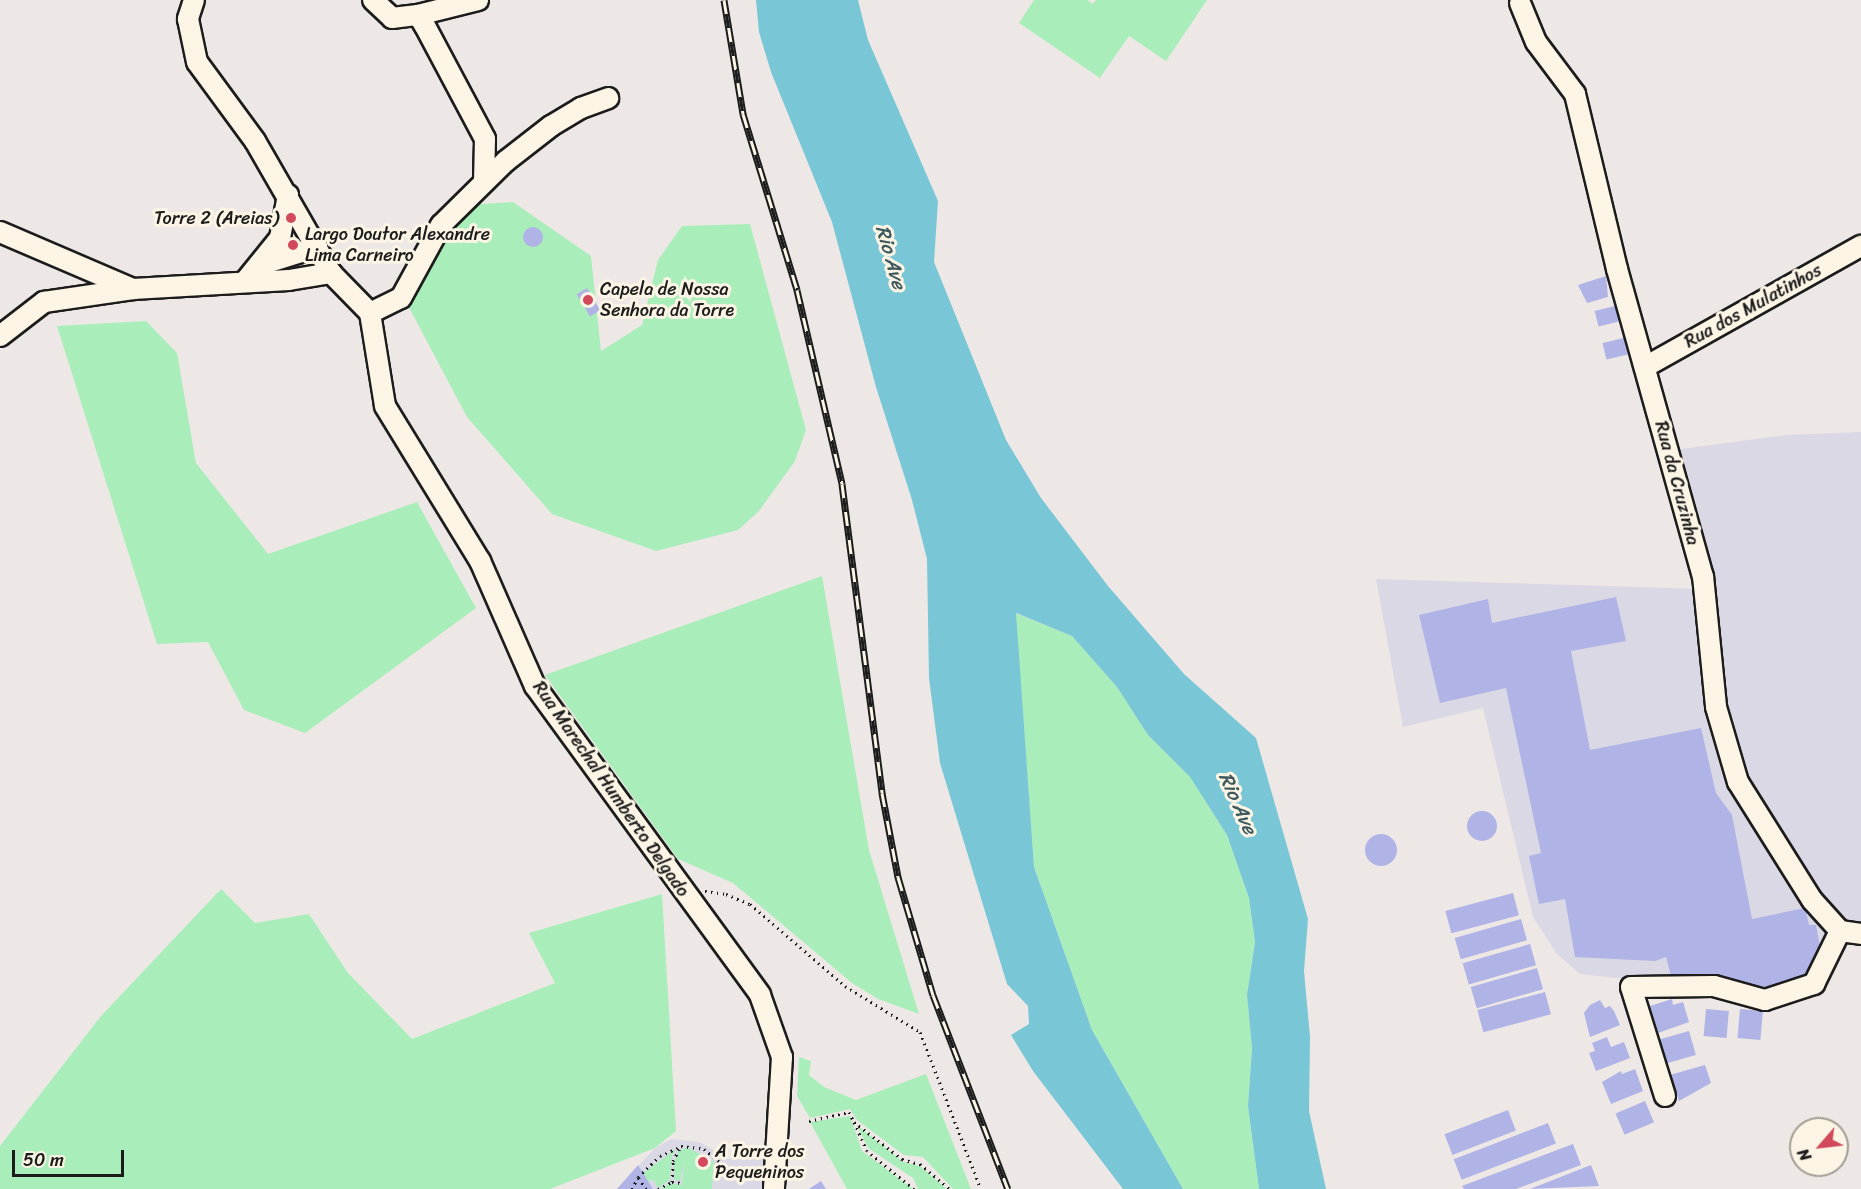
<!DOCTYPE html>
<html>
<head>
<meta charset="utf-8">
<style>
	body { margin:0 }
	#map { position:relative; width:1861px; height:1189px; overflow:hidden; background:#ede8e5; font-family:Sriracha,sans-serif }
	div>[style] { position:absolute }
	.built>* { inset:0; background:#dbd8e5 }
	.green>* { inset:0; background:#a9eeba }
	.water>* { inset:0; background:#78c6d6 }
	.building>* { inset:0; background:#b0b3e5; transform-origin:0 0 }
	.round { border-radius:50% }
	.path>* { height:3px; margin-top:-1.5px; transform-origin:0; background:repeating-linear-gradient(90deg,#1c1c1c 0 1.5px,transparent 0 6px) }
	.roads { filter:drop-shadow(2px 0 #1c1c1c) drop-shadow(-2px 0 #1c1c1c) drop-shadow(0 2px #1c1c1c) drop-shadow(0 -2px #1c1c1c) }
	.minor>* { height:20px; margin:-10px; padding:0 10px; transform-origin:10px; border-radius:10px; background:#fcf5e5 }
	.rail>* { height:7px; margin-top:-3.5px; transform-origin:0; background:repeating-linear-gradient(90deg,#fcf5e5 0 14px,#1c1c1c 0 28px); box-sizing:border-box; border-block:2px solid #1c1c1c }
	.dots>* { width:16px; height:16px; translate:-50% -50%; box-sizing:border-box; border:3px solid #fcf5e5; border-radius:50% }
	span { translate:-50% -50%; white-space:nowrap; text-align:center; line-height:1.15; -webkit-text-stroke:6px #fcf5e5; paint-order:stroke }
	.poi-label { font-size:18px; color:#1c1c1c }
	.right { translate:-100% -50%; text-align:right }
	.left { translate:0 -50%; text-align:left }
	.street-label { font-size:18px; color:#1c1c1c }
	.water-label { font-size:20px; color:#3c585d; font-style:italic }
	.north { position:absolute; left:1789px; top:1117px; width:60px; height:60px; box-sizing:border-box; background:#fcf5e5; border:2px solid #a29e95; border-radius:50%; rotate:242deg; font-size:16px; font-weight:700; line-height:24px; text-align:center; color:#1c1c1c }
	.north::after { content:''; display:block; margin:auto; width:21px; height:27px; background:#d1495b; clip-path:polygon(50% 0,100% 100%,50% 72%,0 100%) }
	.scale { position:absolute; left:12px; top:1150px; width:112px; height:27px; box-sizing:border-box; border:3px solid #1c1c1c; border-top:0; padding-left:8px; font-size:18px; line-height:21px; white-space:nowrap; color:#1c1c1c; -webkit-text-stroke:4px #fcf5e5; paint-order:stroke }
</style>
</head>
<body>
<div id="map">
	<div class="built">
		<i style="clip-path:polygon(1861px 432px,1861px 933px,1851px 932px,1816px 986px,1714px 989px,1580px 974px,1557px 954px,1533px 917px,1483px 708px,1403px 727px,1376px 579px,1704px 589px,1666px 451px,1786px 435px)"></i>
		<i style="clip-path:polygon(671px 1139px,699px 1142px,729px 1159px,765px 1159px,764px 1189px,617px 1189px,655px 1148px)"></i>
	</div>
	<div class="green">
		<i style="clip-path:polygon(1034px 0,1087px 0,1093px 4px,1096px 0,1207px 0,1166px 61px,1129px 36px,1100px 78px,1019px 23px)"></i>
		<i style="clip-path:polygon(513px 202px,591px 256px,601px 351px,642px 325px,658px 260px,682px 226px,750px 224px,806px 430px,795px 461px,759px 511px,738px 530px,656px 551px,552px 514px,467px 417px,404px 298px,463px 205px)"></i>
		<i style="clip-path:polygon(146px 321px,177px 353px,196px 463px,268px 554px,417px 502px,476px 608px,305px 733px,244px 710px,208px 642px,157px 644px,57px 326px)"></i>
		<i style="clip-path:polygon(822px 576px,869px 850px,919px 1014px,878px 999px,852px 983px,733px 883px,678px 859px,545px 675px)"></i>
		<i style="clip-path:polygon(1015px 613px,1072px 636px,1117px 687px,1148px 735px,1190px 777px,1227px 835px,1249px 898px,1255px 942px,1247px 995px,1252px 1048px,1248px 1106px,1259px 1189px,1183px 1189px,1092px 1030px,1034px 867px)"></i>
		<i style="clip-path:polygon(221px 889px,255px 923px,309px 914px,348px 973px,412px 1039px,555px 983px,529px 933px,662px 894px,676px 1131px,655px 1148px,550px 1189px,0 1189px,0 1146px,101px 1016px)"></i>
		<i style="clip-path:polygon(799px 1057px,811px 1061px,809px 1075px,824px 1087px,856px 1100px,926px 1074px,971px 1189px,953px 1189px,923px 1157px,904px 1155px,857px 1120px,850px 1109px,810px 1118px,797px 1096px)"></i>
		<i style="clip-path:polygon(850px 1116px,862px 1151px,913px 1189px,847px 1189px,810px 1122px)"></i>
		<i style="clip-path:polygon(857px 1125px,903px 1162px,920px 1166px,947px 1189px,918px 1189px,913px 1178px,868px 1148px)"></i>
		<i style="clip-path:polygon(687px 1147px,714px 1162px,712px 1189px,661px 1189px,670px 1183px,682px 1185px,684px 1162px,680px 1181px,674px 1180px,674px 1162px,679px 1151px)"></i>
		<i style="clip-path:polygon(677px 1148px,672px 1156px,670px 1180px,658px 1188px,653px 1179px,648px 1182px,643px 1173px)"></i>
	</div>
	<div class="water">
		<i style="clip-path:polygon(756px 0,858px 0,868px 40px,938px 201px,934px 262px,1006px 440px,1041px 498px,1108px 586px,1184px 674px,1256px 738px,1308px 919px,1304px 971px,1310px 1037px,1309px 1111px,1326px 1189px,1259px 1189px,1248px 1106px,1252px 1048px,1247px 995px,1255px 942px,1249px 898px,1227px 835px,1190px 777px,1148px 735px,1117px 687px,1072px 636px,1016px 613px,1034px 867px,1092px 1030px,1183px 1189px,1123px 1189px,1033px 1071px,1011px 1035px,1029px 1024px,1028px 1006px,1007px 984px,940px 763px,929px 678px,927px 559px,912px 500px,876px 387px,832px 222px,771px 72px,759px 32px)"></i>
	</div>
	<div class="building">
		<i class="round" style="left:523px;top:227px;width:20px;height:20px"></i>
		<i style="clip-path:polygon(1606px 276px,1608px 297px,1587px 303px,1578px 285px)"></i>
		<i style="left:587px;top:288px;width:26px;height:12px;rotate:59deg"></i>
		<i style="left:1615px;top:306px;width:16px;height:21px;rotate:76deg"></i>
		<i style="left:1624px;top:338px;width:17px;height:22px;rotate:77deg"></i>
		<i style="clip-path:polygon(1616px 597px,1626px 641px,1571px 651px,1590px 750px,1701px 728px,1716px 793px,1732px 815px,1752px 919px,1805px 908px,1809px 925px,1816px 925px,1822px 956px,1809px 979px,1768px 994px,1699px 975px,1672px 980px,1666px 957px,1655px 961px,1575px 957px,1565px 899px,1539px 904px,1529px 856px,1541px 853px,1506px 688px,1440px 703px,1419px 615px,1488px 599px,1492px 623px)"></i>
		<i class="round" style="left:1467px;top:811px;width:30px;height:30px"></i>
		<i class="round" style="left:1365px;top:834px;width:32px;height:32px"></i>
		<i style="left:1513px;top:893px;width:23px;height:70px;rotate:75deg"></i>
		<i style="left:1521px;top:919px;width:22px;height:69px;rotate:74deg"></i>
		<i style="left:1530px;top:944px;width:22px;height:70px;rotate:74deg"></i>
		<i style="left:1537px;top:968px;width:22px;height:69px;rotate:74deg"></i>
		<i style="left:1545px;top:992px;width:23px;height:70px;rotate:75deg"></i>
		<i style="clip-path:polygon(1672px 999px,1673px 1005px,1683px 1002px,1689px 1022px,1658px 1033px,1650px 1006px)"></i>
		<i style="clip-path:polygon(1600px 1000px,1605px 1008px,1610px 1006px,1614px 1011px,1620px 1025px,1590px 1037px,1584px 1013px,1590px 1005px)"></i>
		<i style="left:1706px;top:1009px;width:23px;height:27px;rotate:5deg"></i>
		<i style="left:1740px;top:1009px;width:23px;height:29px;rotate:5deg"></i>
		<i style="left:1689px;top:1031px;width:25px;height:32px;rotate:74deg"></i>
		<i style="clip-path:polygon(1607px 1037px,1611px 1047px,1624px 1042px,1630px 1058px,1596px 1071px,1589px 1053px,1595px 1051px,1592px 1043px)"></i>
		<i style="clip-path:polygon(1705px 1065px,1711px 1083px,1679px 1101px,1670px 1075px)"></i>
		<i style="clip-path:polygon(1635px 1069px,1643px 1091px,1611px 1104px,1602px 1082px,1621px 1071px,1622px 1074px)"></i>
		<i style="left:1645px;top:1101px;width:23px;height:32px;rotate:67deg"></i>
		<i style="left:1508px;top:1110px;width:22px;height:68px;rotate:69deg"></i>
		<i style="left:1548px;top:1123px;width:22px;height:101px;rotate:69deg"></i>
		<i style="clip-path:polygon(1573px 1144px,1581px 1165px,1516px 1189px,1464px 1189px,1462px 1186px)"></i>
		<i style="clip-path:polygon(638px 1165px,653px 1189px,617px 1189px)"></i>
		<i style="clip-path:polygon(1591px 1165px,1599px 1186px,1530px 1189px)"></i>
		<i style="clip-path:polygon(821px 1181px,826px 1189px,809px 1189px)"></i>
	</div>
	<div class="path">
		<i style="left:705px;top:891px;width:21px;rotate:8deg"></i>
		<i style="left:726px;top:894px;width:26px;rotate:23deg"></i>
		<i style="left:750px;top:904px;width:125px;rotate:40.8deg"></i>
		<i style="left:845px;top:986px;width:88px;rotate:31.5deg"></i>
		<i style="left:920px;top:1032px;width:168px;rotate:68.8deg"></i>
		<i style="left:809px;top:1121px;width:41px;rotate:-12.7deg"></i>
		<i style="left:849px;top:1112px;width:11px;rotate:63deg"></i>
		<i style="left:672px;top:1182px;width:10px;rotate:6deg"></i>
		<i style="left:632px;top:1189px;width:13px;rotate:-63deg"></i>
		<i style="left:646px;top:1189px;width:14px;rotate:-124deg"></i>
		<i style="left:638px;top:1177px;width:30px;rotate:-44deg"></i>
		<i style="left:660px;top:1156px;width:23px;rotate:-25deg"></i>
		<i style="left:658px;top:1189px;width:16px;rotate:-27deg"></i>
		<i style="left:672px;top:1182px;width:21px;rotate:-87deg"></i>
		<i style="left:673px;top:1161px;width:17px;rotate:-62deg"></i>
		<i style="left:681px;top:1146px;width:23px;rotate:7deg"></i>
		<i style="left:704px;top:1149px;width:26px;rotate:40deg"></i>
		<i style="left:914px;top:1189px;width:60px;rotate:-141deg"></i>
		<i style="left:867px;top:1151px;width:32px;rotate:-114deg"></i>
		<i style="left:854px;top:1122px;width:61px;rotate:37.6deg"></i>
		<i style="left:902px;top:1159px;width:19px;rotate:16deg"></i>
		<i style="left:920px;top:1164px;width:39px;rotate:40deg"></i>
	</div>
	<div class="roads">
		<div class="minor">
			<i style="left:194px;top:0;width:20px;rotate:108deg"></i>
			<i style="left:188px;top:19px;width:44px;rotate:78.2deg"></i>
			<i style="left:197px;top:62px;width:98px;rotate:53.7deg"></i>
			<i style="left:255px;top:141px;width:152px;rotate:60.1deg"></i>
			<i style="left:331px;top:273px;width:56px;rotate:45.7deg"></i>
			<i style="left:370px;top:313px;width:94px;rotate:80.8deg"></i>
			<i style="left:385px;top:406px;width:182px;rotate:58.5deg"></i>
			<i style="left:480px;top:561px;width:137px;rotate:66.3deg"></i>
			<i style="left:535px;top:686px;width:382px;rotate:53.9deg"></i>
			<i style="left:760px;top:995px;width:66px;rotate:70.5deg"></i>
			<i style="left:782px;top:1057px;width:132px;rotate:93.5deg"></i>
			<i style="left:373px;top:0;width:26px;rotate:43deg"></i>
			<i style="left:392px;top:18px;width:26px;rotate:-7deg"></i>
			<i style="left:418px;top:15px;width:13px;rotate:58deg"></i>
			<i style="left:425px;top:26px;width:128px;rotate:62deg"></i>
			<i style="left:485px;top:139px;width:43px;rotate:91.3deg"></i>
			<i style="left:1520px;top:3px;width:42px;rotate:67.7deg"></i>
			<i style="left:1536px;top:42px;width:65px;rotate:53.1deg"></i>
			<i style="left:1575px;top:94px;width:180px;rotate:76.5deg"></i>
			<i style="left:1617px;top:269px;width:319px;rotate:74.4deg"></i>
			<i style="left:1703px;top:576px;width:132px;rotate:84.3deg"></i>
			<i style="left:1716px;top:707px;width:78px;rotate:73.7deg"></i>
			<i style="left:1738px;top:782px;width:139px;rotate:57.9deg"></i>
			<i style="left:1812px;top:900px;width:42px;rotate:47.9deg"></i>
			<i style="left:1840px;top:931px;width:21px;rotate:8deg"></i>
			<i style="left:418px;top:15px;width:62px;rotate:-14deg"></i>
			<i style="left:0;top:232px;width:145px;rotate:23.2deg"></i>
			<i style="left:263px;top:264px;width:57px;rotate:-17.5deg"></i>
			<i style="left:246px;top:280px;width:54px;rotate:-51deg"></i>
			<i style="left:280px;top:238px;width:44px;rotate:-79.5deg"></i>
			<i style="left:370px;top:313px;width:34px;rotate:-26deg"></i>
			<i style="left:401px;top:298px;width:83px;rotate:-61.3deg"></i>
			<i style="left:441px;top:225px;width:91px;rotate:-44.6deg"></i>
			<i style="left:506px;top:161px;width:57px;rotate:-37.9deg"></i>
			<i style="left:551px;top:126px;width:35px;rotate:-31deg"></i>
			<i style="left:581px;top:108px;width:29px;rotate:-20deg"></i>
			<i style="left:0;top:336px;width:56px;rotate:-37.7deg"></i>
			<i style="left:44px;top:302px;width:90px;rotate:-8.3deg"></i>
			<i style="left:133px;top:289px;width:156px;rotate:-3.3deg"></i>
			<i style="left:289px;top:280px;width:43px;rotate:-9.5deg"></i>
			<i style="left:1645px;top:367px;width:248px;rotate:-29.3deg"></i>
			<i style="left:1665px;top:1096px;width:114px;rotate:-107.3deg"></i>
			<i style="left:1631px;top:987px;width:83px;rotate:-0.7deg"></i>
			<i style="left:1714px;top:986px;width:53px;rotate:15.4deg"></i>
			<i style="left:1765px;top:1000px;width:52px;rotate:-18.1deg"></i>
			<i style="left:1814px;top:984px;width:59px;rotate:-63.9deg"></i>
		</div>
	</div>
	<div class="rail">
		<i style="left:724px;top:0;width:116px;rotate:80.5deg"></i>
		<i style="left:743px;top:114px;width:184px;rotate:72.9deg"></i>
		<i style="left:797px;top:290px;width:199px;rotate:76.9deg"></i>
		<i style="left:842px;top:484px;width:312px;rotate:82.6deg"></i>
		<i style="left:882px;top:793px;width:86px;rotate:79.2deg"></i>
		<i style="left:898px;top:877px;width:123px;rotate:73.5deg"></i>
		<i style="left:933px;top:995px;width:208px;rotate:68.9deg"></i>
	</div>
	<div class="dots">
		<i style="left:291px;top:218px;background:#d1495b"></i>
		<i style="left:293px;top:245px;background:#d1495b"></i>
		<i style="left:588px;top:300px;background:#d1495b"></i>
		<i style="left:703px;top:1162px;background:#d1495b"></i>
	</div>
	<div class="poi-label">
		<span class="right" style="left:279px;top:218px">Torre 2 (Areias)</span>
		<span class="left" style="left:305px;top:245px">Largo Doutor Alexandre<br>Lima Carneiro</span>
		<span class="left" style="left:600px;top:300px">Capela de Nossa<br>Senhora da Torre</span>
		<span class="left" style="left:715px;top:1162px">A Torre dos<br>Pequeninos</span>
	</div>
	<div class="street-label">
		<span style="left:1753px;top:306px;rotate:-29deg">Rua dos Mulatinhos</span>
		<span style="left:1677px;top:483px;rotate:75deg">Rua da Cruzinha</span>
		<span style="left:611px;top:789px;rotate:55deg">Rua Marechal Humberto Delgado</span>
	</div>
	<div class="water-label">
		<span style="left:891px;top:257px;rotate:74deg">Rio Ave</span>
		<span style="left:1238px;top:803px;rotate:66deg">Rio Ave</span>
	</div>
	<div class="north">N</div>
	<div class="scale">50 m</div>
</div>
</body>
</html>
